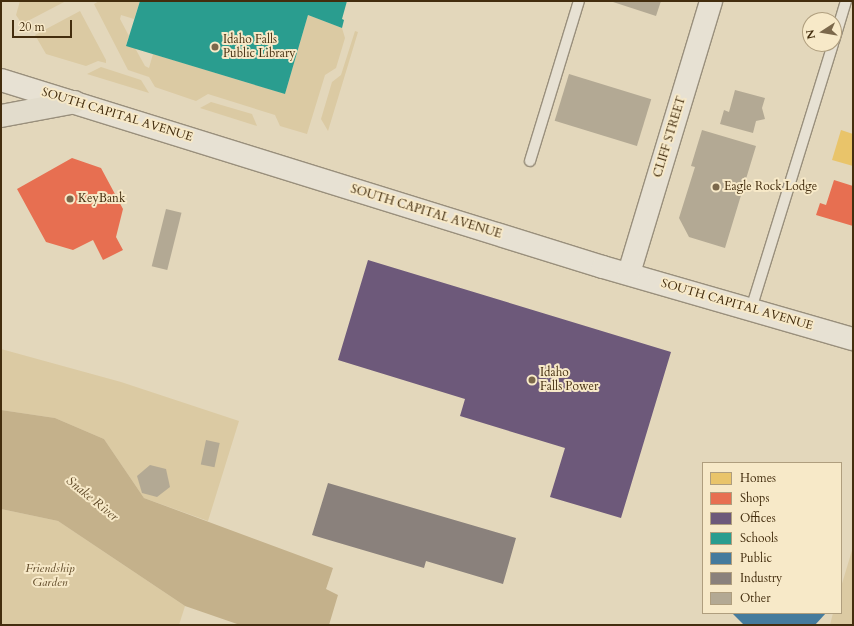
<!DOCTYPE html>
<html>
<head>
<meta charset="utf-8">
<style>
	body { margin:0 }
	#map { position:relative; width:854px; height:626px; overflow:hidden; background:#e3d7bb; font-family:Cardo,serif }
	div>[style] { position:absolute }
	.green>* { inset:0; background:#dbcaa3 }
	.water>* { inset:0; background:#c4b18b }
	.homes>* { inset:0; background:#e9c46a }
	.shops>* { inset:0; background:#e76f51 }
	.offices>* { inset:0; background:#6d597a }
	.schools>* { inset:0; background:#2a9d8f }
	.public>* { inset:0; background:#457b9d }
	.industry>* { inset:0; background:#8a817c }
	.building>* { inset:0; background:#b3a994; transform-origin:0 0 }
	.roads { filter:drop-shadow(1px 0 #998f7c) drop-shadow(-1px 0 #998f7c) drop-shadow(0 1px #998f7c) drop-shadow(0 -1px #998f7c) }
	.lane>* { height:10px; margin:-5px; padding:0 5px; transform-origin:5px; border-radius:5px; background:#e7e1d3 }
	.secondary>* { height:22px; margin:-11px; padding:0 11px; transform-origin:11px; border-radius:11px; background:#e7e1d3 }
	.primary>* { height:22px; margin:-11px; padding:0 11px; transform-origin:11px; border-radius:11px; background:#e2dccc }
	.dots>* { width:11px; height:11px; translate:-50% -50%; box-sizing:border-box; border:2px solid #f7e9c8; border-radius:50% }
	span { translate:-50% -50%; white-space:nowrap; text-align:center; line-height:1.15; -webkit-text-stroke:4px #f7e9c8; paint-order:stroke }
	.poi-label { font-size:12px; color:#432d0e }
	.left { translate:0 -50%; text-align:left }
	.street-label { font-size:12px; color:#432d0e }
	.park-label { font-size:12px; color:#604a28; font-style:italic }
	.water-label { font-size:13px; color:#604a28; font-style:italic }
	.frame { position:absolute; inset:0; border:2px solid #432d0e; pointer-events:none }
	.legend { position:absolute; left:702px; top:462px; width:140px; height:152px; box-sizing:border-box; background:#f7e9c8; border:1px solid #af9e7e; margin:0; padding:5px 7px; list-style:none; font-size:12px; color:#432d0e }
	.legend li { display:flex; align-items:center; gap:8px; height:20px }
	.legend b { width:20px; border:1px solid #af9e7e }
	.north { position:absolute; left:802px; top:12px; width:40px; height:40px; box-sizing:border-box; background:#f7e9c8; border:1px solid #af9e7e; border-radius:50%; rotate:258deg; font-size:11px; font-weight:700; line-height:16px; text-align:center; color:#432d0e }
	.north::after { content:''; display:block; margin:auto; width:14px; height:18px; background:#7b684b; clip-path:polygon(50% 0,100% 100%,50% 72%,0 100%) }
	.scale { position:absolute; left:12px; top:20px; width:60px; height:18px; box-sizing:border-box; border:2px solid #432d0e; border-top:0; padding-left:5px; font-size:12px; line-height:14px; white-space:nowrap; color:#432d0e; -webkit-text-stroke:3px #f7e9c8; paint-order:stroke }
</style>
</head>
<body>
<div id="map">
	<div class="green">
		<i style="clip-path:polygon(20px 1px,66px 1px,22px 24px,16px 15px)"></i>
		<i style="clip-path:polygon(99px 1px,140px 1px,134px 19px,121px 15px,120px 19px,129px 36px,126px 45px,135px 48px,145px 66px,149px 68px,153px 54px,285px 94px,308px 15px,342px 28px,345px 38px,336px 68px,325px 75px,307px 134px,280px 126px,275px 115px,208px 94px,196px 101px,155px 87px,149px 77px,128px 70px,94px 4px)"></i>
		<i style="clip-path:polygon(80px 11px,106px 60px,106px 63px,98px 61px,86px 66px,46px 54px,35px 35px)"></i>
		<i style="clip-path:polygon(355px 31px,358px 32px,328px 131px,321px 119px,332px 82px,341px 75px)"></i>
		<i style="clip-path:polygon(101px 67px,141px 80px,149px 93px,87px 74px)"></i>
		<i style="clip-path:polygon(211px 102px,252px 114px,257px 126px,200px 108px)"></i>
		<i style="clip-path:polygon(1px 349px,121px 382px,239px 421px,208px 521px,144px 498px,104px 439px,55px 418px,1px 410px)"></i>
		<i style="clip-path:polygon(1px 509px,58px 521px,185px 606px,179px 625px,1px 625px)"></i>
		<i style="clip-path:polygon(853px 547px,853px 625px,830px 625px,833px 613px,841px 613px,841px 587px)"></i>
	</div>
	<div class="water">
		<i style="clip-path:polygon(1px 410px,55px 418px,104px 439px,144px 498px,333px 568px,326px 589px,338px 595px,329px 625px,240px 625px,185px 606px,58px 521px,1px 509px)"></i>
	</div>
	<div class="homes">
		<i style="clip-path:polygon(841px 130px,853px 134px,853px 166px,832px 160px)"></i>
	</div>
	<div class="shops">
		<i style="clip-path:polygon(72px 158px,101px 168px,123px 209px,116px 237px,123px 250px,103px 260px,93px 240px,73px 250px,46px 242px,17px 189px)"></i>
		<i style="clip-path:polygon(834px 180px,853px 186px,853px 226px,816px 215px,820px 203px,826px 205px)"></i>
	</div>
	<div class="offices">
		<i style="clip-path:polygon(368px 260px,671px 352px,621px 518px,550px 497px,565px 448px,460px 416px,465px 399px,338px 360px)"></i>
	</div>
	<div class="schools">
		<i style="clip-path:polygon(140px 1px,347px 1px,342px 19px,344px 20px,342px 28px,308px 15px,285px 94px,126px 46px)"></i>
	</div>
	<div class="public">
		<i style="clip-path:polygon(732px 613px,826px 613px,815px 625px,744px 625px)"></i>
	</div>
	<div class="industry">
		<i style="clip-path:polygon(328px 483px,516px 538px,503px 584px,426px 561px,424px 568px,312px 535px)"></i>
	</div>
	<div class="building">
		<i style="clip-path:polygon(610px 1px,661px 1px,656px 16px)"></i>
		<i style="left:569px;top:74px;width:86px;height:49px;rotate:17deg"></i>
		<i style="clip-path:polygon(735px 90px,765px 98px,762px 108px,765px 119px,756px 121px,753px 133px,720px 124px,724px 110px,729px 112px)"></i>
		<i style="clip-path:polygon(702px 130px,756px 146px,725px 248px,689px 237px,679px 218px,695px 167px,691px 166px)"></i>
		<i style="left:166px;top:209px;width:16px;height:59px;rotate:14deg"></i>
		<i style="left:206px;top:440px;width:14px;height:25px;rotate:12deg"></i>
		<i style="clip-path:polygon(150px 465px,166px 469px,170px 487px,157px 497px,142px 493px,137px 476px)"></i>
	</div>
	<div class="roads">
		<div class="lane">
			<i style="left:834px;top:41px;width:42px;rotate:-73.3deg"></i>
			<i style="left:530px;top:161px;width:167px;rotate:-73deg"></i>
			<i style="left:751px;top:309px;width:277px;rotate:-72.8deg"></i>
		</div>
		<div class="secondary">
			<i style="left:1px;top:80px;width:630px;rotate:17.26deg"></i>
			<i style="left:603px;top:267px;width:260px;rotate:16.1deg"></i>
			<i style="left:629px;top:273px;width:284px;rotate:-73.2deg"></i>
		</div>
		<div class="primary">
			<i style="left:1px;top:116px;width:75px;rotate:-10.7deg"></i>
		</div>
	</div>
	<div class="dots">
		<i style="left:215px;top:47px;background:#7b684b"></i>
		<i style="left:716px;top:187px;background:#7b684b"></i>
		<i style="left:70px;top:199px;background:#7b684b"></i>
		<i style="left:532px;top:380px;background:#7b684b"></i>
	</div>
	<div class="poi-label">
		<span class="left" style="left:223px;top:47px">Idaho Falls<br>Public Library</span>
		<span class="left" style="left:724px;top:187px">Eagle Rock Lodge</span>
		<span class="left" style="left:78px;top:199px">KeyBank</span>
		<span class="left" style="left:540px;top:380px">Idaho<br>Falls Power</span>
	</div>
	<div class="street-label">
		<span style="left:117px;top:115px;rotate:17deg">SOUTH CAPITAL AVENUE</span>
		<span style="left:670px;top:137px;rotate:-73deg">CLIFF STREET</span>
		<span style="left:426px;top:212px;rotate:17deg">SOUTH CAPITAL AVENUE</span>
		<span style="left:737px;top:305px;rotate:16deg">SOUTH CAPITAL AVENUE</span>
	</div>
	<div class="park-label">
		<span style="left:50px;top:576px">Friendship<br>Garden</span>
	</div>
	<div class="water-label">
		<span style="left:92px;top:499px;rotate:39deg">Snake River</span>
	</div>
	<div class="frame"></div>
	<ul class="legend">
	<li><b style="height:11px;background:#e9c46a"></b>Homes</li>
	<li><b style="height:11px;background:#e76f51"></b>Shops</li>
	<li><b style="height:11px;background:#6d597a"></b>Offices</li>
	<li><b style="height:11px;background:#2a9d8f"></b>Schools</li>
	<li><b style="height:11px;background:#457b9d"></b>Public</li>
	<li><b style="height:11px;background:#8a817c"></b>Industry</li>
	<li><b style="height:11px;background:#b3a994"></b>Other</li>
	</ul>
	<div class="north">N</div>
	<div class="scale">20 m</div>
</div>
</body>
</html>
